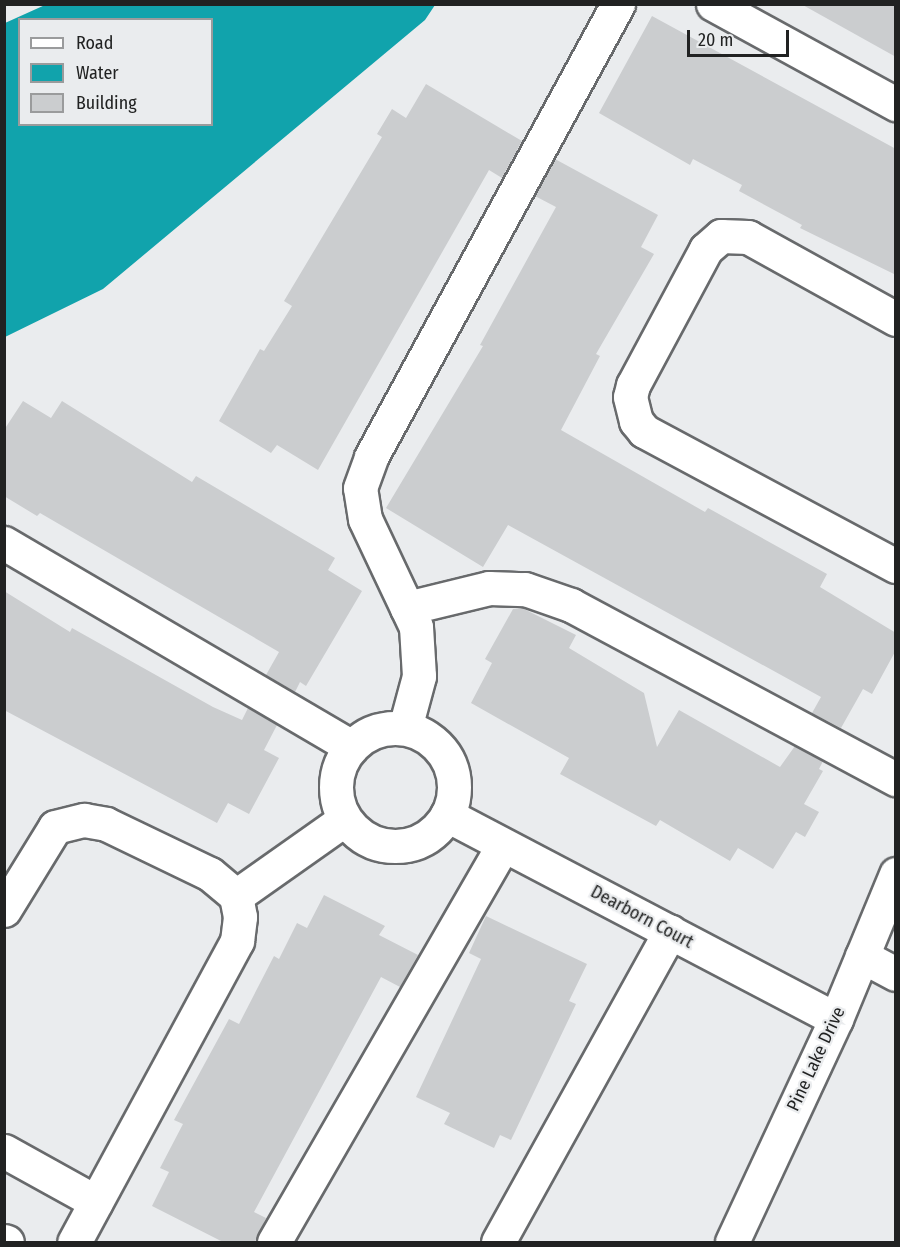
<!DOCTYPE html>
<html>
<head>
<meta charset="utf-8">
<style>
	body { margin:0 }
	#map { position:relative; width:900px; height:1247px; overflow:hidden; background:#eaecee; font-family:"Fira Sans Condensed",sans-serif }
	div>[style] { position:absolute }
	.water>* { inset:0; background:#11a3ac }
	.building>* { inset:0; background:#cbcdcf }
	.roads { filter:drop-shadow(2px 0 #686a6c) drop-shadow(-2px 0 #686a6c) drop-shadow(0 2px #686a6c) drop-shadow(0 -2px #686a6c) }
	.minor>* { height:33px; margin:-16.5px; padding:0 16.5px; transform-origin:16.5px; border-radius:16.5px; background:#fff }
	.minor>.ring { margin:-16.5px; padding:0; box-sizing:content-box; background:none; border:33px solid #fff; border-radius:50% }
	span { translate:-50% -50%; white-space:nowrap; text-align:center; line-height:1.15; -webkit-text-stroke:4.5px #eaecee; paint-order:stroke }
	.street-label { font-size:18px; color:#212222 }
	.frame { position:absolute; inset:0; border:6px solid #212222; pointer-events:none }
	.legend { position:absolute; left:18px; top:18px; width:195px; height:108px; box-sizing:border-box; background:#eaecee; border:2px solid #9a9b9c; margin:0; padding:8px 10px; list-style:none; font-size:18px; color:#212222 }
	.legend li { display:flex; align-items:center; gap:12px; height:30px }
	.legend b { width:30px; border:2px solid #9a9b9c }
	.scale { position:absolute; left:687px; top:30px; width:102px; height:27px; box-sizing:border-box; border:3px solid #212222; border-top:0; padding-left:8px; font-size:18px; line-height:21px; white-space:nowrap; color:#212222; -webkit-text-stroke:4px #eaecee; paint-order:stroke }
</style>
</head>
<body>
<div id="map">
	<div class="water">
		<i style="clip-path:polygon(evenodd,45px 5px,45px 4px,435px 5px,425px 20px,103px 289px,5px 337px,5px 23px,45px 5px,20px 20px,212px 20px,212px 124px,20px 124px,20px 20px)"></i>
	</div>
	<div class="building">
		<i style="clip-path:polygon(801px 4px,896px 4px,896px 57px)"></i>
		<i style="clip-path:polygon(652px 16px,896px 149px,896px 275px,800px 228px,802px 225px,739px 191px,742px 185px,693px 159px,690px 165px,599px 113px)"></i>
		<i style="clip-path:polygon(426px 84px,522px 141px,502px 178px,489px 170px,318px 470px,277px 445px,271px 453px,219px 421px,260px 349px,264px 351px,292px 306px,284px 301px,382px 137px,377px 134px,392px 109px,406px 118px)"></i>
		<i style="clip-path:polygon(555px 159px,658px 215px,641px 247px,654px 254px,596px 354px,600px 356px,561px 430px,705px 512px,708px 508px,827px 574px,820px 587px,896px 633px,896px 650px,872px 694px,863px 689px,841px 728px,812px 713px,821px 697px,508px 525px,483px 567px,386px 508px,483px 346px,480px 345px,556px 207px,535px 196px)"></i>
		<i style="clip-path:polygon(23px 401px,51px 418px,62px 401px,192px 482px,196px 476px,335px 558px,328px 570px,362px 591px,306px 686px,300px 682px,295px 692px,266px 675px,279px 652px,40px 513px,37px 516px,4px 496px,4px 430px)"></i>
		<i style="clip-path:polygon(4px 591px,70px 632px,72px 628px,213px 707px,242px 720px,248px 708px,277px 725px,264px 750px,279px 758px,249px 814px,228px 803px,217px 823px,4px 710px)"></i>
		<i style="clip-path:polygon(522px 608px,576px 635px,569px 648px,644px 693px,657px 747px,679px 710px,780px 767px,795px 746px,823px 761px,819px 769px,823px 771px,804px 804px,819px 812px,805px 837px,796px 832px,773px 869px,738px 848px,730px 861px,660px 820px,656px 826px,560px 774px,569px 758px,471px 703px,492px 663px,485px 659px,513px 609px)"></i>
		<i style="clip-path:polygon(324px 895px,385px 926px,379px 935px,418px 955px,400px 987px,381px 977px,254px 1212px,266px 1218px,255px 1242px,223px 1242px,152px 1206px,169px 1172px,160px 1168px,183px 1124px,174px 1120px,229px 1019px,239px 1024px,274px 956px,279px 959px,297px 923px,307px 928px)"></i>
		<i style="clip-path:polygon(486px 916px,587px 964px,569px 1001px,576px 1004px,511px 1140px,500px 1135px,494px 1148px,444px 1124px,450px 1113px,416px 1097px,481px 959px,469px 953px)"></i>
	</div>
	<div class="roads">
		<div class="minor">
			<i style="left:713px;top:4px;width:209px;rotate:28.7deg"></i>
			<i style="left:896px;top:319px;width:169px;rotate:-151deg"></i>
			<i style="left:748px;top:237px;width:27px;rotate:-178deg"></i>
			<i style="left:721px;top:236px;width:20px;rotate:139deg"></i>
			<i style="left:706px;top:249px;width:154px;rotate:118.2deg"></i>
			<i style="left:633px;top:385px;width:12px;rotate:104deg"></i>
			<i style="left:630px;top:397px;width:25px;rotate:76deg"></i>
			<i style="left:636px;top:421px;width:13px;rotate:51deg"></i>
			<i style="left:644px;top:431px;width:286px;rotate:28.2deg"></i>
			<i style="left:4px;top:543px;width:403px;rotate:30.4deg"></i>
			<i style="left:407px;top:608px;width:84px;rotate:-13.7deg"></i>
			<i style="left:489px;top:588px;width:36px;rotate:2deg"></i>
			<i style="left:525px;top:589px;width:49px;rotate:19.2deg"></i>
			<i style="left:571px;top:605px;width:369px;rotate:28.2deg"></i>
			<i class="ring" style="left:336px;top:728px;width:85px;height:85px"></i>
			<i style="left:405px;top:728px;width:54px;rotate:-74.9deg"></i>
			<i style="left:419px;top:676px;width:49px;rotate:-93.5deg"></i>
			<i style="left:416px;top:627px;width:119px;rotate:-115.3deg"></i>
			<i style="left:365px;top:519px;width:31px;rotate:-99deg"></i>
			<i style="left:360px;top:488px;width:33px;rotate:-70deg"></i>
			<i style="left:371px;top:457px;width:516px;rotate:-61.4deg"></i>
			<i style="left:447px;top:815px;width:439px;rotate:27.7deg"></i>
			<i style="left:236px;top:896px;width:133px;rotate:-35.2deg"></i>
			<i style="left:4px;top:910px;width:97px;rotate:-58.4deg"></i>
			<i style="left:55px;top:827px;width:30px;rotate:-14deg"></i>
			<i style="left:84px;top:820px;width:22px;rotate:10deg"></i>
			<i style="left:106px;top:824px;width:115px;rotate:25.7deg"></i>
			<i style="left:210px;top:874px;width:34px;rotate:40deg"></i>
			<i style="left:236px;top:896px;width:21px;rotate:79deg"></i>
			<i style="left:240px;top:917px;width:24px;rotate:97deg"></i>
			<i style="left:237px;top:941px;width:342px;rotate:118.4deg"></i>
			<i style="left:862px;top:956px;width:38px;rotate:28deg"></i>
			<i style="left:4px;top:1151px;width:105px;rotate:29deg"></i>
			<i style="left:4px;top:1241px;width:3px;rotate:18deg"></i>
			<i style="left:274px;top:1242px;width:458px;rotate:-60deg"></i>
			<i style="left:498px;top:1242px;width:355px;rotate:-61deg"></i>
			<i style="left:732px;top:1242px;width:246px;rotate:-65deg"></i>
			<i style="left:836px;top:1019px;width:157px;rotate:-67.5deg"></i>
		</div>
	</div>
	<div class="street-label">
		<span style="left:642px;top:917px;rotate:28deg">Dearborn Court</span>
		<span style="left:816px;top:1059px;rotate:-65deg">Pine Lake Drive</span>
	</div>
	<div class="frame"></div>
	<ul class="legend">
	<li><b style="height:8px;background:#fff"></b>Road</li>
	<li><b style="height:16px;background:#11a3ac"></b>Water</li>
	<li><b style="height:16px;background:#cbcdcf"></b>Building</li>
	</ul>
	<div class="scale">20 m</div>
</div>
</body>
</html>
